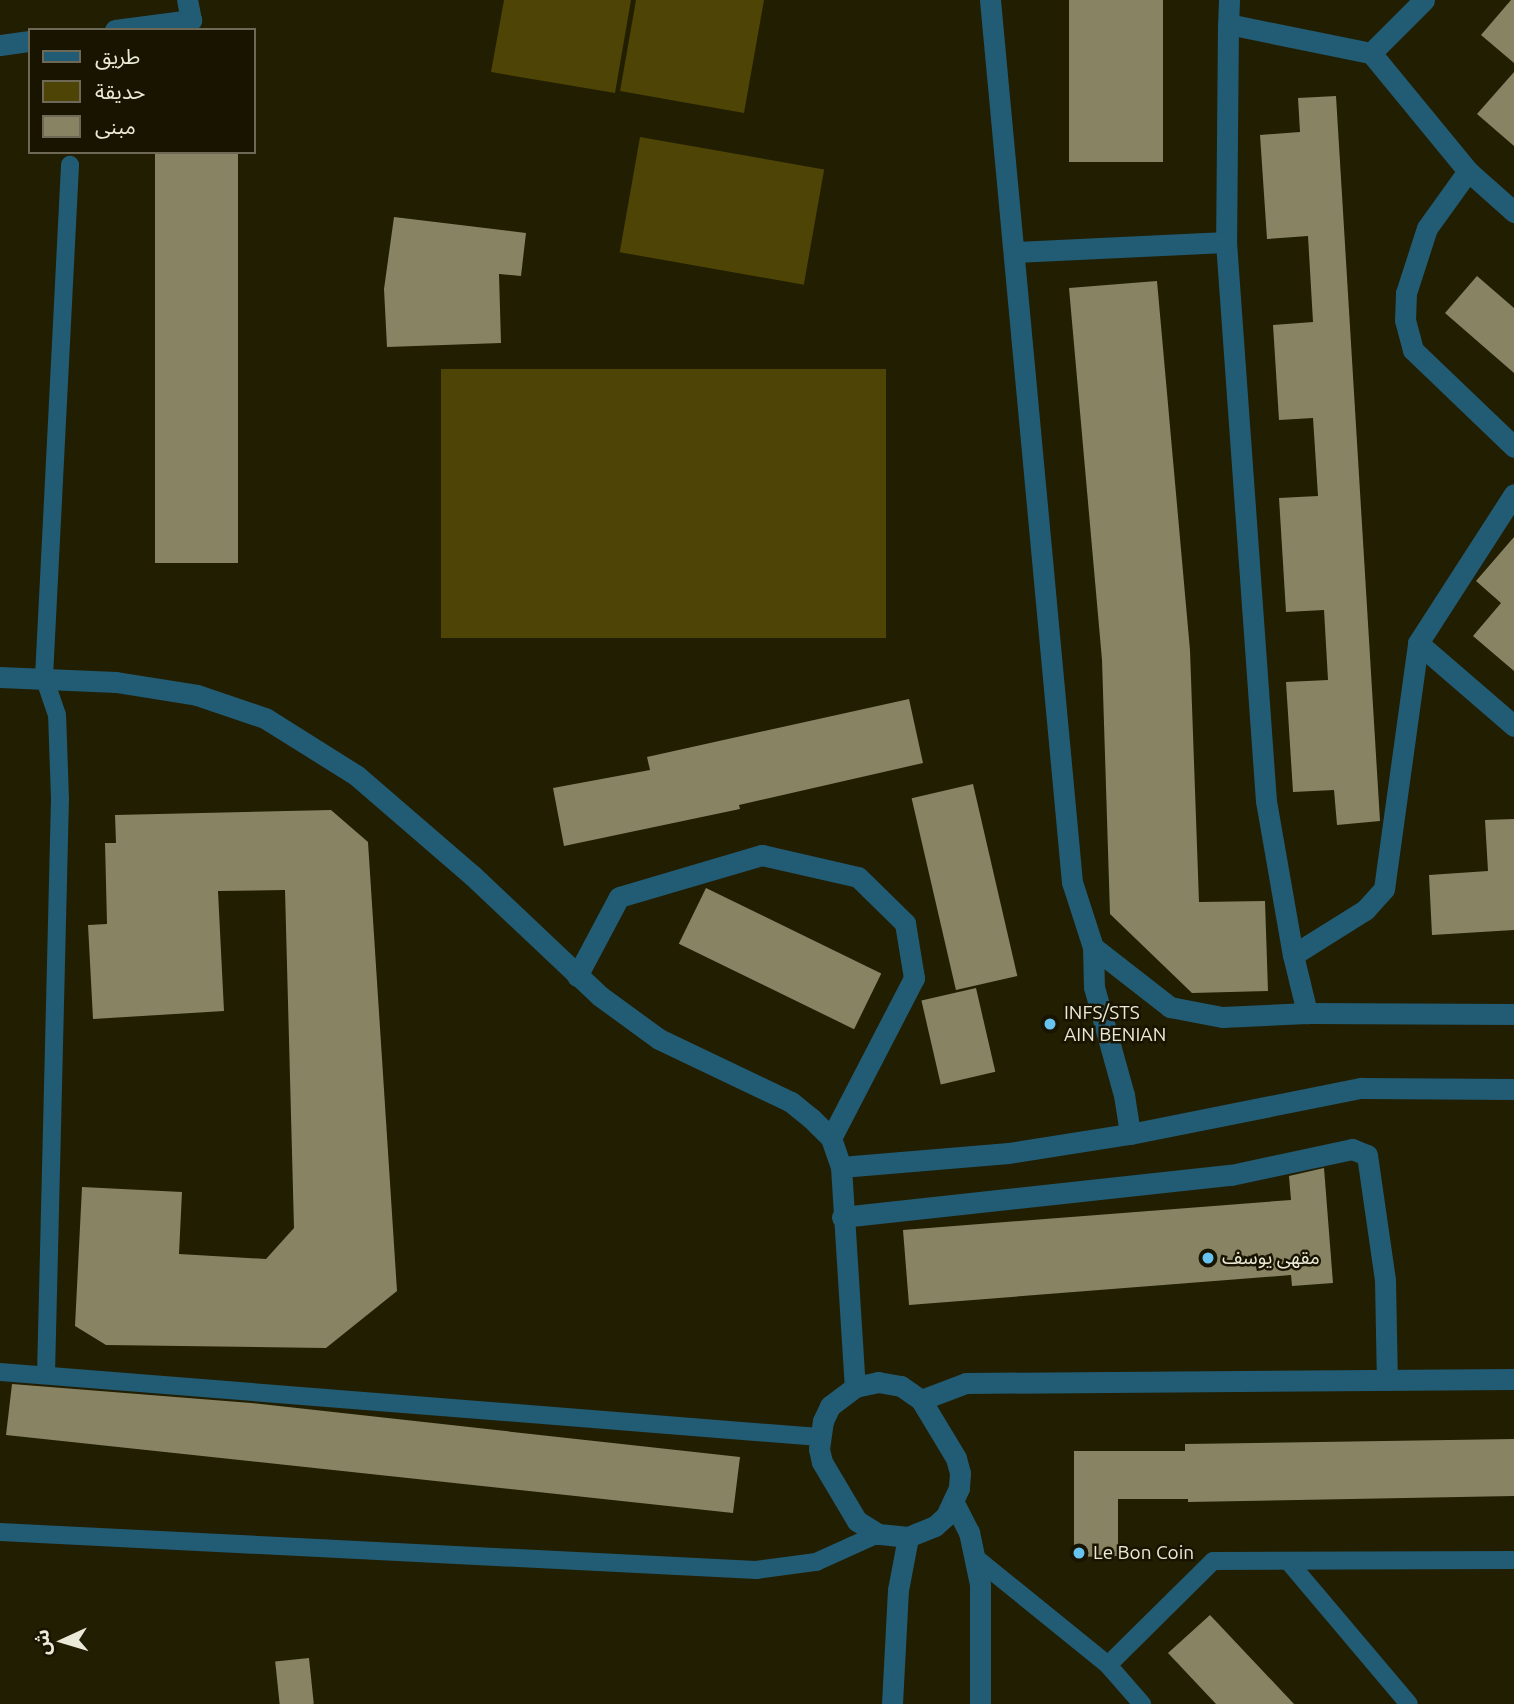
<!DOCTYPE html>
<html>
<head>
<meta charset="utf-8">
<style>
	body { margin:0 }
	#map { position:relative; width:1514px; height:1704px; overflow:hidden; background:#221e01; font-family:Ubuntu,"Noto Sans Arabic",sans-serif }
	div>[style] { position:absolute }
	.green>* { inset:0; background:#4d4405; transform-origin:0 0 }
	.building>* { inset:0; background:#878363; transform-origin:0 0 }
	.lane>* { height:18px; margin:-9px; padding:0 9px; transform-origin:9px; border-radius:9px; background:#215b74 }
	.street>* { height:21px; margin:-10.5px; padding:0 10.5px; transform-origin:10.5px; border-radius:10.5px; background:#215b74 }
	.dots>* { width:19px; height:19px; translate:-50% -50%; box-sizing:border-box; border:4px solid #191400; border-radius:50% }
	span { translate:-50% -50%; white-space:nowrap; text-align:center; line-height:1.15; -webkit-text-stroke:5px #191400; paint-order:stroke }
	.poi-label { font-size:19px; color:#ebe9d7 }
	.left { translate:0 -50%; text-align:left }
	.legend { position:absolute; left:28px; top:28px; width:228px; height:126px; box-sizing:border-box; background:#191400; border:2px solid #6d6956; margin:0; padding:9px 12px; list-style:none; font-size:21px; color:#ebe9d7 }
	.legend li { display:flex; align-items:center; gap:14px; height:35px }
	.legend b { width:35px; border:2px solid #6d6956 }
	.north { position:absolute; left:28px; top:1606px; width:70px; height:70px; -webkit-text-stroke:5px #191400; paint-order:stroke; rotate:266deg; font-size:19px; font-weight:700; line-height:28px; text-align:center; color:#ebe9d7 }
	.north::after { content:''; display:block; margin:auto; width:24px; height:32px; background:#ebe9d7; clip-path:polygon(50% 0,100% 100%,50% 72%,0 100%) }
</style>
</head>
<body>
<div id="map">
	<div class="green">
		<i style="clip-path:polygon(504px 0,631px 0,615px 93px,491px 72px)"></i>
		<i style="clip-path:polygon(636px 0,764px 0,744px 113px,620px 91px)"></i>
		<i style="left:640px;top:137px;width:187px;height:117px;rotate:10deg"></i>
		<i style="left:886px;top:369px;width:269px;height:445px;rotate:90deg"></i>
	</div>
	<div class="building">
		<i style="left:1069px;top:0;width:94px;height:162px"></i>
		<i style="clip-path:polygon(1511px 0,1514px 0,1514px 63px,1481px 35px)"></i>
		<i style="clip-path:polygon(1514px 72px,1514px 146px,1477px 114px)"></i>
		<i style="clip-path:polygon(1336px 96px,1380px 821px,1337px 825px,1334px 790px,1293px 792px,1286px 682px,1328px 680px,1324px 610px,1286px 612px,1279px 498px,1318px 496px,1313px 418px,1279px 420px,1273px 325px,1313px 322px,1308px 236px,1267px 239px,1260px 135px,1300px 132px,1298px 98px)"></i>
		<i style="left:155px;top:152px;width:83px;height:411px"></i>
		<i style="clip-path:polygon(394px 217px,526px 233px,521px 276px,499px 274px,501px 343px,387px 347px,384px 289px)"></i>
		<i style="clip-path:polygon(1477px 276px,1514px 308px,1514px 373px,1445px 313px)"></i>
		<i style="clip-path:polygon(1157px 281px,1190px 650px,1199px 902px,1265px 901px,1268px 991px,1192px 993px,1110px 914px,1102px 660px,1069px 288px)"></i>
		<i style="clip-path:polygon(1514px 537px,1514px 671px,1473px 636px,1501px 603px,1476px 581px)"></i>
		<i style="clip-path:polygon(909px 699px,923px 763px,739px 805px,740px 809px,564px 846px,553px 788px,650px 770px,647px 757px)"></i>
		<i style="left:973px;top:784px;width:197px;height:63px;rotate:77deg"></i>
		<i style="clip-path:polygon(331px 810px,368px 842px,397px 1291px,326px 1348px,106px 1345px,75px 1326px,82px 1187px,182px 1192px,179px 1254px,266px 1259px,294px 1228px,285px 890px,218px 891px,224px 1011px,93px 1019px,88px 925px,107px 924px,105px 843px,116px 843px,115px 815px)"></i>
		<i style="clip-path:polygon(1514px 819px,1514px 930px,1432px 935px,1429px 875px,1488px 871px,1485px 820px)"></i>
		<i style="left:706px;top:888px;width:195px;height:62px;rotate:26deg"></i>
		<i style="left:976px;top:988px;width:86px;height:56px;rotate:77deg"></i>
		<i style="clip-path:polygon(1324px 1168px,1333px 1283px,1292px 1286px,1291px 1275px,909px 1305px,903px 1230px,1291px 1200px,1289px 1176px)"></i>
		<i style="clip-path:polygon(12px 1384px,251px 1403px,740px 1457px,733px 1513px,6px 1435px)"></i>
		<i style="clip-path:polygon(1514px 1439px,1514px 1496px,1188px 1502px,1188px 1499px,1118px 1499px,1118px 1556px,1074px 1557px,1074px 1451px,1185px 1451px,1185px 1444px)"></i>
		<i style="clip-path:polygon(1210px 1615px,1294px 1704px,1216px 1704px,1168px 1653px)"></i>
		<i style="left:309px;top:1658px;width:46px;height:34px;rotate:84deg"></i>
	</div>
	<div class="lane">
		<i style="left:0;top:1372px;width:822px;rotate:4.54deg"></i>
		<i style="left:46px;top:1375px;width:576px;rotate:-88.61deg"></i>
		<i style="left:60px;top:799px;width:84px;rotate:-92deg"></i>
		<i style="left:57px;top:715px;width:40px;rotate:-108.9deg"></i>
		<i style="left:44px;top:677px;width:513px;rotate:-87.09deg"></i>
		<i style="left:0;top:1532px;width:757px;rotate:2.88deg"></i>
		<i style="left:756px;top:1570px;width:61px;rotate:-7.6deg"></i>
		<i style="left:816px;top:1562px;width:68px;rotate:-24.3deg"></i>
		<i style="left:976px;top:1558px;width:170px;rotate:39deg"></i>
		<i style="left:1108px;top:1665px;width:52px;rotate:48.9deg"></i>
		<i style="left:1288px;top:1561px;width:187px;rotate:49.8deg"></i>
		<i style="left:1108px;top:1665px;width:148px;rotate:-44.7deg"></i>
		<i style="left:1213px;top:1561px;width:301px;rotate:-0.2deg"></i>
	</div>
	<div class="street">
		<i style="left:990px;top:0;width:886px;rotate:84.69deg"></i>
		<i style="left:1072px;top:882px;width:68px;rotate:72.1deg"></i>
		<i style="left:1093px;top:947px;width:98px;rotate:37.9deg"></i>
		<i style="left:1170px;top:1007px;width:53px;rotate:10.9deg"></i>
		<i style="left:1222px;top:1017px;width:85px;rotate:-2.7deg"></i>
		<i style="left:1307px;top:1013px;width:207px;rotate:0.3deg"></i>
		<i style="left:1229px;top:0;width:24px;rotate:92deg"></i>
		<i style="left:1228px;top:24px;width:146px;rotate:11.5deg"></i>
		<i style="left:1371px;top:53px;width:153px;rotate:50.6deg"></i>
		<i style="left:1468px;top:171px;width:70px;rotate:125.7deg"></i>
		<i style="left:1427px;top:228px;width:68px;rotate:107.9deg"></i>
		<i style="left:1406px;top:293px;width:27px;rotate:92deg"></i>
		<i style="left:1405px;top:320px;width:31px;rotate:75deg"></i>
		<i style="left:1413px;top:350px;width:140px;rotate:43.8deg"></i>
		<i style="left:1228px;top:24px;width:218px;rotate:90.5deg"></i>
		<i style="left:1226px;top:242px;width:560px;rotate:85.91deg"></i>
		<i style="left:1266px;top:801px;width:156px;rotate:80.1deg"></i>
		<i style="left:1293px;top:955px;width:60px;rotate:76.4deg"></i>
		<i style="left:115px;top:30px;width:77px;rotate:-7.5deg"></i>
		<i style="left:191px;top:20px;width:20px;rotate:-101deg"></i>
		<i style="left:0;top:45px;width:30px;rotate:-8deg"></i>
		<i style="left:1371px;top:53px;width:75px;rotate:-45deg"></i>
		<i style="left:1468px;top:171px;width:62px;rotate:41.7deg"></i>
		<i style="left:1014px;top:252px;width:212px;rotate:-2.7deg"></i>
		<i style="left:1418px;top:643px;width:127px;rotate:40.8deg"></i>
		<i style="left:0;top:677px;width:116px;rotate:2.5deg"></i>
		<i style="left:116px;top:682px;width:82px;rotate:9.1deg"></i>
		<i style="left:197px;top:695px;width:72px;rotate:18.7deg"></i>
		<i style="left:265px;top:718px;width:107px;rotate:32.1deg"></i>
		<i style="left:356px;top:775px;width:153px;rotate:40.8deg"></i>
		<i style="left:472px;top:875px;width:176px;rotate:43.4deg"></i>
		<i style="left:600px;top:996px;width:73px;rotate:36.1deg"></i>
		<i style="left:659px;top:1039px;width:146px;rotate:25.5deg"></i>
		<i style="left:791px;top:1102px;width:26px;rotate:39deg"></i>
		<i style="left:811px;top:1118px;width:28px;rotate:45deg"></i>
		<i style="left:831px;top:1138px;width:31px;rotate:71deg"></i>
		<i style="left:841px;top:1167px;width:220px;rotate:86.4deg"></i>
		<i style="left:1093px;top:947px;width:40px;rotate:88.6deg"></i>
		<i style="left:1094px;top:987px;width:112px;rotate:74.5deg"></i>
		<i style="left:1124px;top:1095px;width:39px;rotate:81deg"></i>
		<i style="left:1130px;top:1134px;width:236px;rotate:-11.3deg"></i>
		<i style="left:1361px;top:1088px;width:153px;rotate:0.4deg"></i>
		<i style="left:1293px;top:955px;width:85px;rotate:-32deg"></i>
		<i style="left:1365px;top:910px;width:28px;rotate:-48deg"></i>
		<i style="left:1384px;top:889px;width:248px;rotate:-82.1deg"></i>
		<i style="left:1418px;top:643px;width:177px;rotate:-57.2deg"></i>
		<i style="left:577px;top:976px;width:89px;rotate:-62deg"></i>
		<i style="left:619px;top:897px;width:149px;rotate:-16.4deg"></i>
		<i style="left:762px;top:855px;width:98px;rotate:12.9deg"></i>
		<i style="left:858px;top:877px;width:66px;rotate:44.4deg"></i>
		<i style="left:905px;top:923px;width:56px;rotate:80.7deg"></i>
		<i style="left:914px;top:978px;width:180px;rotate:117.4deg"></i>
		<i style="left:841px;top:1167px;width:168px;rotate:-4.8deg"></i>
		<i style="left:1008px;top:1153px;width:123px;rotate:-8.9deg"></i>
		<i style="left:842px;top:1217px;width:391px;rotate:-6.2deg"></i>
		<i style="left:1231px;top:1175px;width:124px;rotate:-12.1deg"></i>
		<i style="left:1352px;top:1149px;width:16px;rotate:22deg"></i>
		<i style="left:1367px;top:1155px;width:126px;rotate:81.8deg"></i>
		<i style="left:1385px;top:1280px;width:100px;rotate:88.9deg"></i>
		<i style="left:878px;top:1382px;width:23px;rotate:10deg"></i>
		<i style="left:901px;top:1386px;width:24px;rotate:35deg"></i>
		<i style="left:921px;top:1400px;width:68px;rotate:58.9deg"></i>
		<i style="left:956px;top:1458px;width:16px;rotate:75deg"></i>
		<i style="left:960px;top:1473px;width:15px;rotate:94deg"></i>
		<i style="left:959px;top:1488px;width:31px;rotate:115deg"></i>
		<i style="left:946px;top:1516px;width:15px;rotate:138deg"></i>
		<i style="left:935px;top:1526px;width:29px;rotate:158deg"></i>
		<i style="left:908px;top:1537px;width:30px;rotate:-174deg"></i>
		<i style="left:878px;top:1534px;width:25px;rotate:-148deg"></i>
		<i style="left:857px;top:1521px;width:69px;rotate:-120.7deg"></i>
		<i style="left:822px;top:1462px;width:13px;rotate:-103deg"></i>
		<i style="left:819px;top:1449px;width:28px;rotate:-82deg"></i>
		<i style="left:823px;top:1421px;width:17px;rotate:-65deg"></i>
		<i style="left:830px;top:1406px;width:31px;rotate:-37deg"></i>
		<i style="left:855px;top:1387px;width:24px;rotate:-12deg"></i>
		<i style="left:921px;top:1400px;width:48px;rotate:-20.7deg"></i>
		<i style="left:966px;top:1383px;width:548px;rotate:-0.42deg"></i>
		<i style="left:954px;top:1503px;width:33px;rotate:63deg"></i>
		<i style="left:969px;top:1532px;width:53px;rotate:78.1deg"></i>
		<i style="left:980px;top:1584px;width:120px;rotate:90deg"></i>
		<i style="left:892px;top:1704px;width:114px;rotate:-87deg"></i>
		<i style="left:898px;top:1590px;width:54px;rotate:-79.3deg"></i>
	</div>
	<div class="dots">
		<i style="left:1050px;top:1024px;background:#67c4f0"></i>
		<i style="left:1208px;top:1258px;background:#67c4f0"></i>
		<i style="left:1079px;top:1553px;background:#67c4f0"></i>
	</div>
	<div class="poi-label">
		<span class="left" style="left:1064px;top:1024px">INFS/STS<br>AIN BENIAN</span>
		<span class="left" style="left:1222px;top:1258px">مقهى يوسف</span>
		<span class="left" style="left:1093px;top:1553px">Le Bon Coin</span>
	</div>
	<ul class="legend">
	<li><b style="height:9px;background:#215b74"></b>طريق</li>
	<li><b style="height:19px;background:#4d4405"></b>حديقة</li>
	<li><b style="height:19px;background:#878363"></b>مبنى</li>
	</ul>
	<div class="north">ش</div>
</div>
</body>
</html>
